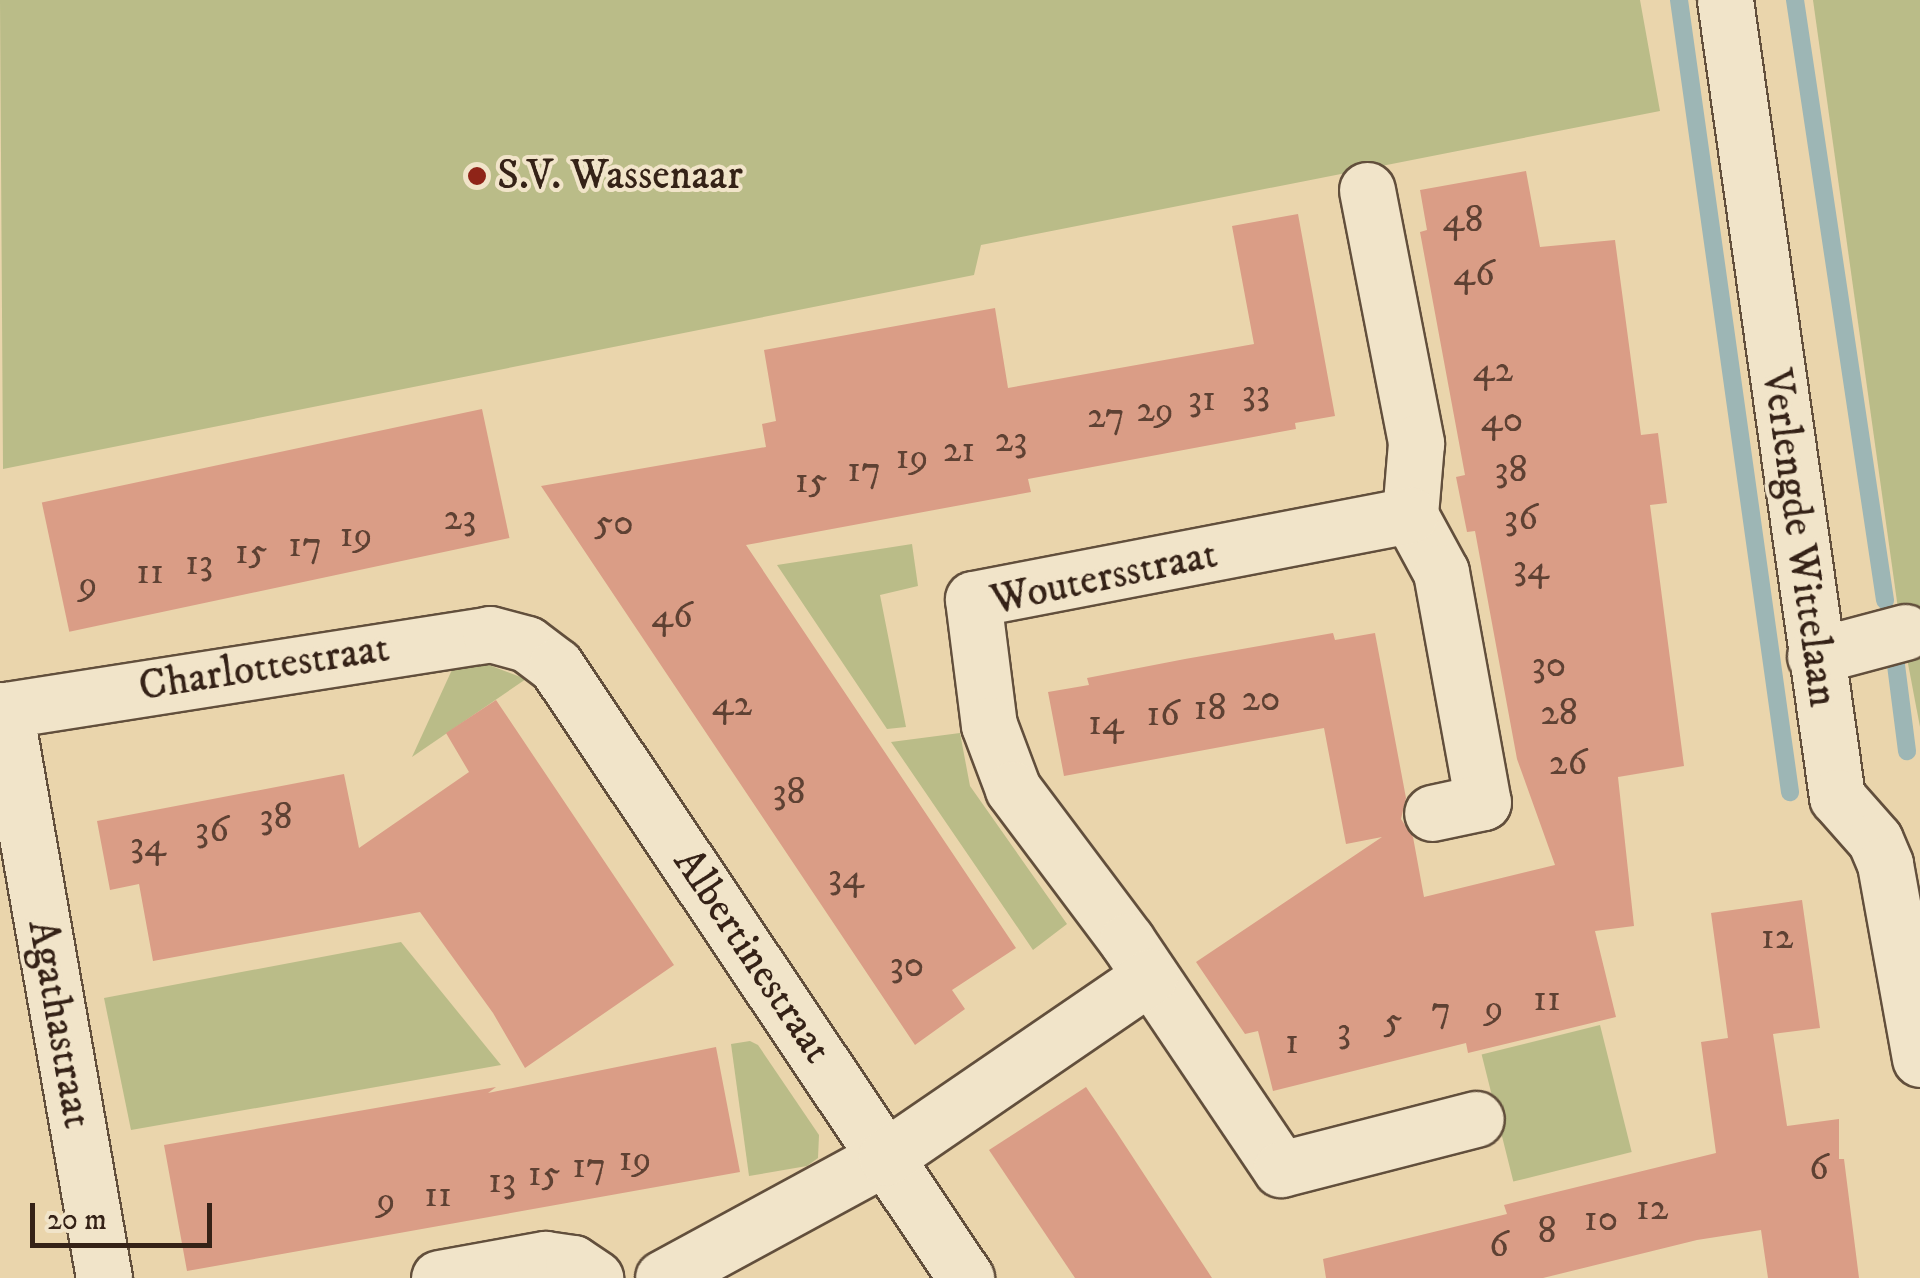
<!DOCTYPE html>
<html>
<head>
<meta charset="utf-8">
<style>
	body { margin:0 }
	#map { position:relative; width:1920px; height:1278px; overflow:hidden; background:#ead5ac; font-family:"IM FELL DW Pica",serif }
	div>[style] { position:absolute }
	.green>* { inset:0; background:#babc88; transform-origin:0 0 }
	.stream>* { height:18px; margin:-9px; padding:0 9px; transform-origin:9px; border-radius:9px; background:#9db6b5 }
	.building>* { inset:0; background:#da9d86; transform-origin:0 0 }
	.roads { filter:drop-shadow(2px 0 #624f3c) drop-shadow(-2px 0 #624f3c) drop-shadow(0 2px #624f3c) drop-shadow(0 -2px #624f3c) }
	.minor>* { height:55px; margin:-27.5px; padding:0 27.5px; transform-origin:27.5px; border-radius:27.5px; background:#f1e4c9 }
	.dots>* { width:28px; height:28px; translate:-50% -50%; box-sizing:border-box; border:5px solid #f1e4c9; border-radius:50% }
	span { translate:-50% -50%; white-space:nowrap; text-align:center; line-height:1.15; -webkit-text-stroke:8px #f1e4c9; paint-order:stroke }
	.number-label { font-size:38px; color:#5e4133 }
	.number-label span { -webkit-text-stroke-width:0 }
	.poi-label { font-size:42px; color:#352217 }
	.left { translate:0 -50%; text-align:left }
	.street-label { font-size:42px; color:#352217 }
	.scale { position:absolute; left:30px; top:1203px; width:182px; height:45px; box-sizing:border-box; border:5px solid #352217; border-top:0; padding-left:12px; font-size:30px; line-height:35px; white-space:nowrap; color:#352217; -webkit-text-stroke:8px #f1e4c9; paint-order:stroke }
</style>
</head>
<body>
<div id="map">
	<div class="green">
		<i style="clip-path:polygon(0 0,1640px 0,1660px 111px,981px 245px,974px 275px,3px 469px)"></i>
		<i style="clip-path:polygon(1813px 0,1920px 0,1920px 727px,1899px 616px)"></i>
		<i style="clip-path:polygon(912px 544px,918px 586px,880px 595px,906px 727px,887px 729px,777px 565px)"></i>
		<i style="clip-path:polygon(473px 659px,526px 679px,412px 757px,456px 661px)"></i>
		<i style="clip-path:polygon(960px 733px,970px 786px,1067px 924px,1033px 950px,891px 742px)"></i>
		<i style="clip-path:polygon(401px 942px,501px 1065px,131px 1130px,104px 998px)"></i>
		<i style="left:1600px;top:1025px;width:131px;height:122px;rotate:76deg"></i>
		<i style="clip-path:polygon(750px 1041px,758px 1045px,819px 1135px,818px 1158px,807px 1166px,749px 1176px,731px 1044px)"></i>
	</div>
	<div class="stream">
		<i style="left:1679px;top:0;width:800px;rotate:82.02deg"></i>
		<i style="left:1795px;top:0;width:607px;rotate:81.47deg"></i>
		<i style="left:1896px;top:665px;width:87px;rotate:82.7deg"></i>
	</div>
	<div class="building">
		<i style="clip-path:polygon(1526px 171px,1540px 247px,1615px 240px,1641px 435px,1658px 433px,1667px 503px,1650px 505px,1684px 766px,1618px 777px,1634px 926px,1595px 931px,1616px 1017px,1468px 1053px,1466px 1043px,1273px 1091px,1258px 1031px,1245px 1034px,1196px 962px,1382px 837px,1346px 844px,1324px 728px,1064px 776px,1048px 692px,1089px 685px,1087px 678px,1185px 659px,1333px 633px,1335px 640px,1375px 633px,1406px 798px,1401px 819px,1413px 837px,1424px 897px,1555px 865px,1517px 759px,1475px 531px,1467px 532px,1456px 477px,1465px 475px,1420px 232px,1427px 230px,1420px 190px)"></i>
		<i style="clip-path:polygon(1298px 214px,1335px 416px,1295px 423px,1296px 429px,1028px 479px,1031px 492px,746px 545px,1016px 948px,952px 990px,965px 1009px,915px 1045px,541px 486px,766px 447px,762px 424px,776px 421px,764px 350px,995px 308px,1008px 388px,1254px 344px,1232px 226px)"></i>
		<i style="left:482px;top:409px;width:132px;height:450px;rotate:78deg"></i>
		<i style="clip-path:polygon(496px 700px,674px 965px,525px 1068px,493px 1013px,420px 912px,153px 961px,139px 884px,110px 890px,97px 821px,344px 774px,359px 848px,469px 772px,446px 733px)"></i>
		<i style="clip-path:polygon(1802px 900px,1820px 1028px,1773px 1034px,1787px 1126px,1839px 1119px,1839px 1159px,1844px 1159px,1859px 1278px,1768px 1278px,1761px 1230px,1697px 1240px,1543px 1278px,1326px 1278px,1323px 1259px,1507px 1214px,1504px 1205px,1716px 1153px,1701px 1042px,1728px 1038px,1711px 913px)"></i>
		<i style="clip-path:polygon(716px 1047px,740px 1172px,187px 1271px,164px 1145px,496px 1087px,488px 1093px)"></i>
		<i style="clip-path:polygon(1086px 1087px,1117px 1133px,1212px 1278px,1075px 1278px,989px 1150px)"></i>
	</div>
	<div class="roads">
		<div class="minor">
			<i style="left:1725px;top:0;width:805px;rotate:82deg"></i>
			<i style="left:1837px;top:797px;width:57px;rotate:48.5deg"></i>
			<i style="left:1875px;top:840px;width:26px;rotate:67deg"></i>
			<i style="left:1885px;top:864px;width:198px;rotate:79.8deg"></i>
			<i style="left:1367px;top:190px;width:258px;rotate:79deg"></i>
			<i style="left:1416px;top:443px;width:72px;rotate:94.8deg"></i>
			<i style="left:1410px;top:515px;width:65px;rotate:61.5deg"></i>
			<i style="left:1441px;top:572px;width:234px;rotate:79.7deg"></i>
			<i style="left:1483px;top:802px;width:52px;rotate:167.8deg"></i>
			<i style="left:1410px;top:515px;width:445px;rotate:169.1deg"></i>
			<i style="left:973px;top:599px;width:127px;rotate:82.8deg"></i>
			<i style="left:989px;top:725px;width:68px;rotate:69.4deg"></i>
			<i style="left:1013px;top:789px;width:190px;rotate:53.1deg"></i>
			<i style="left:1127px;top:941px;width:275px;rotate:56deg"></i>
			<i style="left:1281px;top:1169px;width:201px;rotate:-14.4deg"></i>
			<i style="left:1815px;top:656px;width:93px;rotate:-14.9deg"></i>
			<i style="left:5px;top:710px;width:577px;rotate:80.11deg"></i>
			<i style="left:0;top:711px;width:496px;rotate:-8.9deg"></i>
			<i style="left:490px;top:634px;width:38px;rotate:15deg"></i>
			<i style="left:527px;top:644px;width:36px;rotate:37deg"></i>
			<i style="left:556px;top:666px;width:737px;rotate:56.18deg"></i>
			<i style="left:439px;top:1278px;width:108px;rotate:-10.2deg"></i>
			<i style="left:545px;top:1259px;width:28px;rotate:8deg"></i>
			<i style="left:573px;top:1263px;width:27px;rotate:34deg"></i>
			<i style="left:663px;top:1278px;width:254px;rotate:-28.5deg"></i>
			<i style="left:886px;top:1157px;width:320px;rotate:-34.4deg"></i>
		</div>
	</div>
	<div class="dots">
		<i style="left:477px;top:176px;background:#8f2418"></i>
	</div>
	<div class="number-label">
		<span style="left:1463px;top:221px">48</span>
		<span style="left:1474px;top:275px">46</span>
		<span style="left:1493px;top:371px">42</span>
		<span style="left:1256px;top:394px">33</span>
		<span style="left:1202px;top:400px">31</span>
		<span style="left:1155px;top:411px">29</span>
		<span style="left:1106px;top:417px">27</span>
		<span style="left:1502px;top:421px">40</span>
		<span style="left:1011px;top:441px">23</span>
		<span style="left:959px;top:451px">21</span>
		<span style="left:912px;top:458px">19</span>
		<span style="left:864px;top:471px">17</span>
		<span style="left:1511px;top:471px">38</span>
		<span style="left:811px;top:482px">15</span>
		<span style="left:460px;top:519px">23</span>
		<span style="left:1521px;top:519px">36</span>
		<span style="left:614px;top:524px">50</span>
		<span style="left:356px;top:536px">19</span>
		<span style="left:305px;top:546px">17</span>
		<span style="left:251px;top:553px">15</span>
		<span style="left:199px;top:564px">13</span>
		<span style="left:1531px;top:569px">34</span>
		<span style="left:150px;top:573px">11</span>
		<span style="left:88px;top:585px">9</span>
		<span style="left:672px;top:617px">46</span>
		<span style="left:1549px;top:666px">30</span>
		<span style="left:1261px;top:700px">20</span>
		<span style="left:732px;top:705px">42</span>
		<span style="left:1210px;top:709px">18</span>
		<span style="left:1559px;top:714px">28</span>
		<span style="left:1163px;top:715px">16</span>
		<span style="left:1106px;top:724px">14</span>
		<span style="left:1568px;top:764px">26</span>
		<span style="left:789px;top:793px">38</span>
		<span style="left:276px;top:818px">38</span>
		<span style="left:212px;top:831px">36</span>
		<span style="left:148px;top:846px">34</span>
		<span style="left:846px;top:878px">34</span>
		<span style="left:1777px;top:938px">12</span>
		<span style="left:907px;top:966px">30</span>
		<span style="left:1547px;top:1000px">11</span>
		<span style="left:1494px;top:1009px">9</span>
		<span style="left:1441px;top:1011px">7</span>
		<span style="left:1393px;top:1022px">5</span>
		<span style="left:1344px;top:1032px">3</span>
		<span style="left:1292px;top:1043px">1</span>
		<span style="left:635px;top:1160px">19</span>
		<span style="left:589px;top:1167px">17</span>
		<span style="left:1819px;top:1169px">6</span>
		<span style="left:544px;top:1175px">15</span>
		<span style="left:502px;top:1182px">13</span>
		<span style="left:438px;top:1196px">11</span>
		<span style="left:386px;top:1201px">9</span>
		<span style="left:1652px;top:1209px">12</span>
		<span style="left:1601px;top:1220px">10</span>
		<span style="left:1547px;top:1232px">8</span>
		<span style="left:1499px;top:1246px">6</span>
	</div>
	<div class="poi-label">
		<span class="left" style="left:497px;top:176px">S.V. Wassenaar</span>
	</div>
	<div class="street-label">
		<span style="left:1799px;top:538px;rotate:82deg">Verlengde Wittelaan</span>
		<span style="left:1104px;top:578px;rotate:-12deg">Woutersstraat</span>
		<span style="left:264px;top:668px;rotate:-9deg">Charlottestraat</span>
		<span style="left:752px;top:956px;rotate:56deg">Albertinestraat</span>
		<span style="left:59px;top:1024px;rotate:80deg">Agathastraat</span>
	</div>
	<div class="scale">20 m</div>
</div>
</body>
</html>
